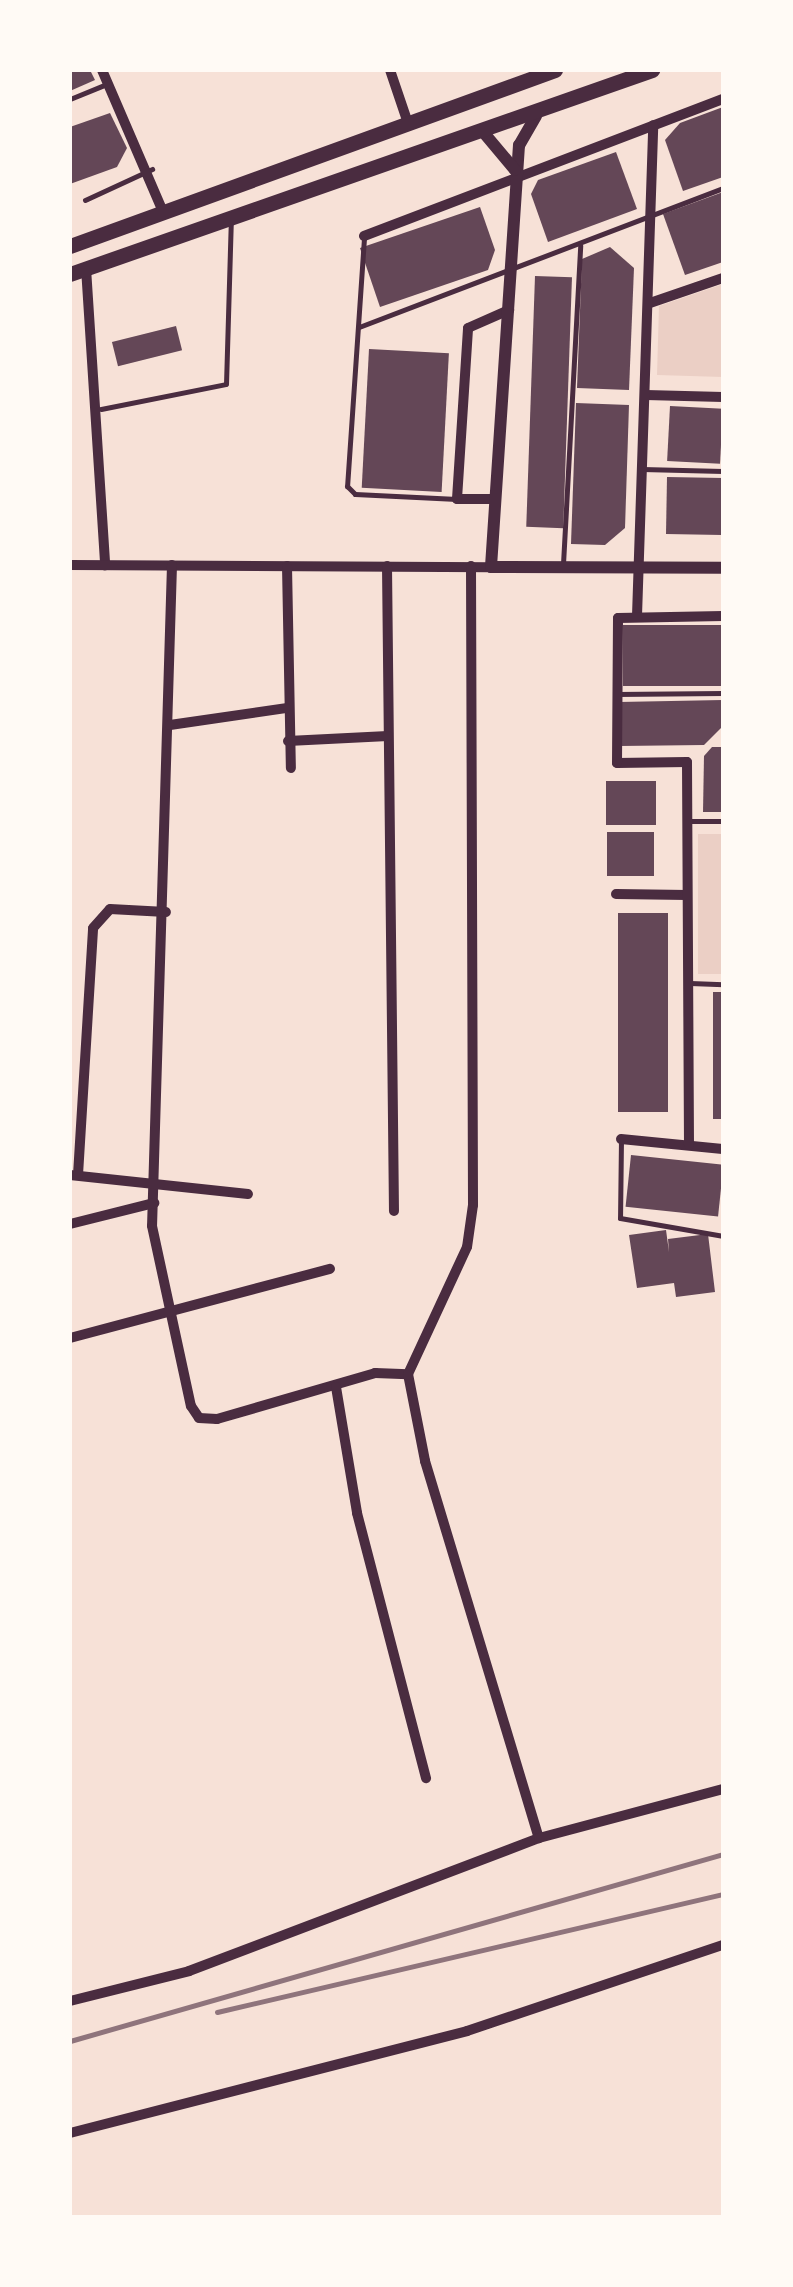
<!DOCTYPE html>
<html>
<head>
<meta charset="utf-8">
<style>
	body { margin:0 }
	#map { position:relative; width:793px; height:2287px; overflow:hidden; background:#f7e1d7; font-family:"Roboto Condensed",sans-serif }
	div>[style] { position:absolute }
	.green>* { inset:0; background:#ebcfc5; transform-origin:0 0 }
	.building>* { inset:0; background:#644757; transform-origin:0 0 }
	.service>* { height:5px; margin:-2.5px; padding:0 2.5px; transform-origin:2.5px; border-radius:2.5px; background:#4a2c40 }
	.minor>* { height:10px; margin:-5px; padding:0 5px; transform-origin:5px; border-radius:5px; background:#4a2c40 }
	.tertiary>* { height:12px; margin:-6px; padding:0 6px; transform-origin:6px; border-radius:6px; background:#4a2c40 }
	.primary>* { height:15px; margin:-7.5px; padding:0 7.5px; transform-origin:7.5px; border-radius:7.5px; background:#4a2c40 }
	.rail>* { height:5px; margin:-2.5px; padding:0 2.5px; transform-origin:2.5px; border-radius:2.5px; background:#8f747c }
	span { translate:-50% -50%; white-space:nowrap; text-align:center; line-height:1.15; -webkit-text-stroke:10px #fffaf5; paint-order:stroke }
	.frame { position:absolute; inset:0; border:72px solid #fffaf5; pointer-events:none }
</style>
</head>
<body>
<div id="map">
	<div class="green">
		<i style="clip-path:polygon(723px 284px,723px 377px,657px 375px,659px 306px)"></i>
		<i style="left:723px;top:834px;width:140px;height:25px;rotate:90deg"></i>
	</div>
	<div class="building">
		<i style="clip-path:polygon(70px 70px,90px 70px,95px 80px,70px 91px)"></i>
		<i style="clip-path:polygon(723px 107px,723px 177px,683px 191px,665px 140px,680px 123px)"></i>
		<i style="clip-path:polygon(110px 113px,127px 148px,117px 167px,70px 184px,70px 127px)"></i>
		<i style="clip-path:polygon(616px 152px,637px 209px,548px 242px,531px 194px,538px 180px)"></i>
		<i style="clip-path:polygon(723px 192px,723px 262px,685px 275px,663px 214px)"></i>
		<i style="clip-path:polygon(480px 207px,495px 250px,488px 270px,380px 307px,360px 248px)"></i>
		<i style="clip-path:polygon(610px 247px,634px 268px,629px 390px,577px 388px,582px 259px)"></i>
		<i style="left:535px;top:276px;width:37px;height:251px;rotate:2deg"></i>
		<i style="left:176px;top:326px;width:25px;height:66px;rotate:76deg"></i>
		<i style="left:369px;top:349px;width:80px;height:139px;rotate:3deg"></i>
		<i style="clip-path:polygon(576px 403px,629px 405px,625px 528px,605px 545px,571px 544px)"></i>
		<i style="left:670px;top:406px;width:53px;height:55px;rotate:3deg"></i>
		<i style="left:667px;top:477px;width:56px;height:57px;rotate:1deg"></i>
		<i style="left:623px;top:625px;width:100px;height:61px"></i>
		<i style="clip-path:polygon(723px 700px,723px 726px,704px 745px,620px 746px,619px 702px)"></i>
		<i style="clip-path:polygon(712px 747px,723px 747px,723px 812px,703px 812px,704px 756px)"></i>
		<i style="left:606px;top:781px;width:50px;height:44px"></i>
		<i style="left:607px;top:832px;width:47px;height:44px"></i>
		<i style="left:618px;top:913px;width:50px;height:199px"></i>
		<i style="left:713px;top:992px;width:10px;height:127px"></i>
		<i style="left:631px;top:1155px;width:93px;height:52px;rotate:6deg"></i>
		<i style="clip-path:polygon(666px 1230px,669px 1252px,668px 1239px,708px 1234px,715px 1292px,676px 1297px,674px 1283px,637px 1288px,629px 1235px)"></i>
	</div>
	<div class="service">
		<i style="left:70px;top:99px;width:42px;rotate:-22.3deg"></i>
		<i style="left:85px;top:200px;width:74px;rotate:-24.8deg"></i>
		<i style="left:364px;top:238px;width:249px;rotate:93.9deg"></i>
		<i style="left:347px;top:486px;width:11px;rotate:45deg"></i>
		<i style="left:355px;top:494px;width:102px;rotate:2.8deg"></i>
		<i style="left:359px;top:327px;width:390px;rotate:-20.9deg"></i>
		<i style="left:101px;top:409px;width:127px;rotate:-11.3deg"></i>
		<i style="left:226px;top:384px;width:164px;rotate:-88.3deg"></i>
		<i style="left:642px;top:469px;width:81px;rotate:1.4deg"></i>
		<i style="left:563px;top:564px;width:319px;rotate:-86.9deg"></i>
		<i style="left:616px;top:694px;width:107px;rotate:-0.5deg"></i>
		<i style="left:690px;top:821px;width:33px"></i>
		<i style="left:690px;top:983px;width:33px;rotate:2deg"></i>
		<i style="left:621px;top:1139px;width:79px;rotate:90.7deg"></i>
		<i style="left:620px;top:1218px;width:105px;rotate:9.9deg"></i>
	</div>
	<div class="minor">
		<i style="left:102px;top:70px;width:157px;rotate:66.7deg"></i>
		<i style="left:390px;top:70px;width:59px;rotate:71.3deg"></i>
		<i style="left:364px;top:236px;width:384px;rotate:-20.9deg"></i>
		<i style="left:86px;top:268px;width:298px;rotate:86.3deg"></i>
		<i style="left:650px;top:303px;width:77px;rotate:-18.9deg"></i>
		<i style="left:646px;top:395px;width:77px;rotate:1.5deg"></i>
		<i style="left:496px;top:499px;width:39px;rotate:180deg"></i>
		<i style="left:457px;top:499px;width:171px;rotate:-86.3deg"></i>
		<i style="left:468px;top:328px;width:45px;rotate:-23.7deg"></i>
		<i style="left:70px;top:565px;width:421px;rotate:0.3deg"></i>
		<i style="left:172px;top:565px;width:661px;rotate:91.73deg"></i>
		<i style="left:152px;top:1226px;width:184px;rotate:77.8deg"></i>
		<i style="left:191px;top:1406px;width:14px;rotate:56deg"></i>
		<i style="left:199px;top:1418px;width:18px;rotate:3deg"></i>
		<i style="left:217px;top:1419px;width:165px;rotate:-16.2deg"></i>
		<i style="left:375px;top:1373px;width:33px;rotate:2deg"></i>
		<i style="left:287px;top:566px;width:202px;rotate:88.9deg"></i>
		<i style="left:387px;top:566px;width:645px;rotate:89.38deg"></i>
		<i style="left:471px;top:566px;width:639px;rotate:89.82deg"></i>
		<i style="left:473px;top:1205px;width:42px;rotate:98.1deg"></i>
		<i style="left:467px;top:1247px;width:140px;rotate:114.9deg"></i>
		<i style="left:408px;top:1374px;width:89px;rotate:78.9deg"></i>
		<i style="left:425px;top:1461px;width:394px;rotate:73.2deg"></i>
		<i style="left:637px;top:616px;width:491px;rotate:-88.1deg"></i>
		<i style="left:170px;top:725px;width:117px;rotate:-8.3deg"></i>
		<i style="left:288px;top:741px;width:100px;rotate:-2.9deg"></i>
		<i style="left:616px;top:894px;width:71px;rotate:0.8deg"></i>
		<i style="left:621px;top:1139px;width:102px;rotate:5.6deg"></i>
		<i style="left:689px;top:1145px;width:383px;rotate:-90.3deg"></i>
		<i style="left:687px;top:762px;width:70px;rotate:179.2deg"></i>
		<i style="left:617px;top:763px;width:145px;rotate:-89.6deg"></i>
		<i style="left:618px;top:618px;width:105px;rotate:-1.1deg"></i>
		<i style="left:70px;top:1175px;width:179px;rotate:6.1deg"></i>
		<i style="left:78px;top:1175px;width:247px;rotate:-86.5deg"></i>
		<i style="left:93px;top:928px;width:25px;rotate:-48deg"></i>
		<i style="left:110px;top:909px;width:56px;rotate:3.1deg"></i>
		<i style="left:70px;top:1224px;width:87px;rotate:-14deg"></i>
		<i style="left:70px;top:1338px;width:269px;rotate:-14.9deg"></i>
		<i style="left:336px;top:1387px;width:128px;rotate:80.5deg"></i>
		<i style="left:357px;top:1513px;width:274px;rotate:75.4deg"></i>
		<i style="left:70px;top:2001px;width:123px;rotate:-14.1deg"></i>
		<i style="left:189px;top:1971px;width:374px;rotate:-20.8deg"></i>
		<i style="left:539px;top:1838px;width:190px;rotate:-14.9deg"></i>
		<i style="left:70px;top:2133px;width:410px;rotate:-14.4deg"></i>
		<i style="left:467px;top:2031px;width:270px;rotate:-18.6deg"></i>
	</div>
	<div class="tertiary">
		<i style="left:536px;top:116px;width:34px;rotate:120deg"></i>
		<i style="left:519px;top:145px;width:423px;rotate:93.8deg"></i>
		<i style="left:491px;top:567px;width:232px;rotate:0.2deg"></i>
		<i style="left:484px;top:133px;width:48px;rotate:50deg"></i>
	</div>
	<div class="primary">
		<i style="left:70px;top:246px;width:516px;rotate:-19.95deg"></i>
		<i style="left:70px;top:274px;width:617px;rotate:-19.32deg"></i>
	</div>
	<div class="rail">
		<i style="left:217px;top:2012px;width:520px;rotate:-13.13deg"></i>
		<i style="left:70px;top:2041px;width:679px;rotate:-15.98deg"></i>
	</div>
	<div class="frame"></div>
</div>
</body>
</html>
